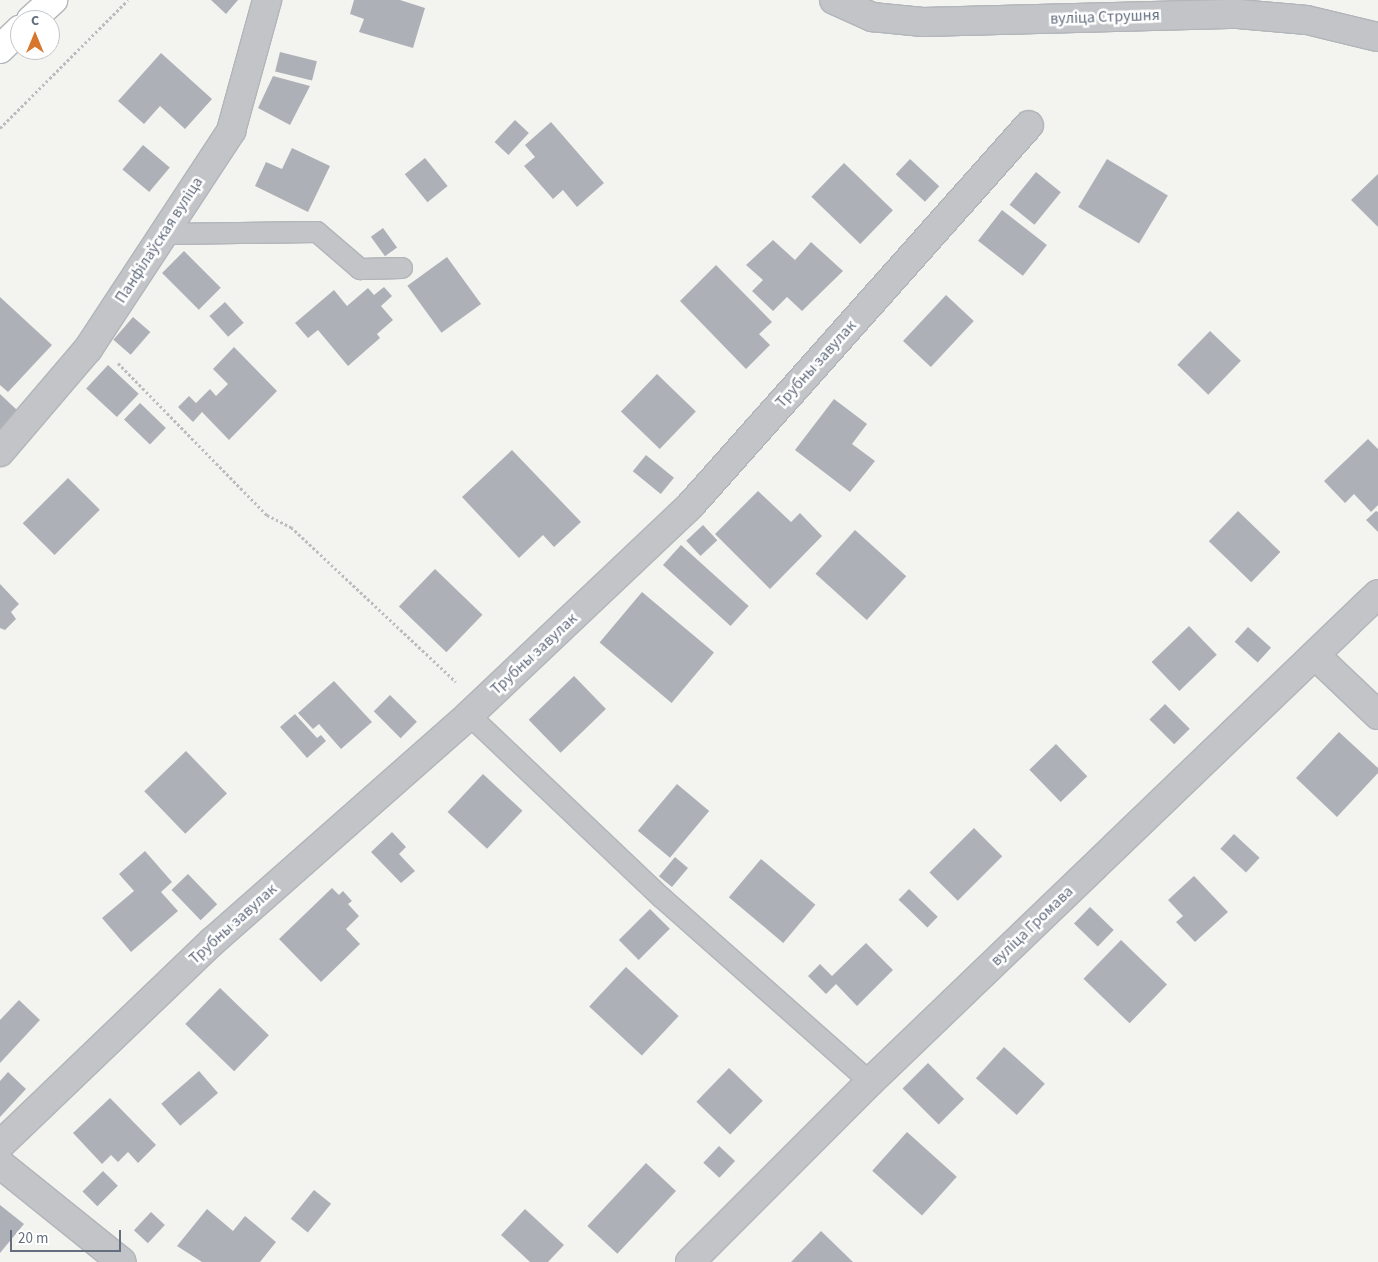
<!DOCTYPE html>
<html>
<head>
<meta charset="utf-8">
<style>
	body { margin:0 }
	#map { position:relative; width:1378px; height:1262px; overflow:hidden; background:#f3f4f0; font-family:"Source Sans 3",sans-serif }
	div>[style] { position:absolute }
	.building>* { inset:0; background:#adb1b7; transform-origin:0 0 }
	.path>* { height:3px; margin-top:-1.5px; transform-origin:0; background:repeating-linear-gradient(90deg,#bbbcbf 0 2.5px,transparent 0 5px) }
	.roads { filter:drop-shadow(1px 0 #b2b5b9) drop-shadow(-1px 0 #b2b5b9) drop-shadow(0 1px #b2b5b9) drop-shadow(0 -1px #b2b5b9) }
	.lane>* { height:20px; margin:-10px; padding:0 10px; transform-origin:10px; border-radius:10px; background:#c2c4c8 }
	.street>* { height:28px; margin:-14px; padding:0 14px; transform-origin:14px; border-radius:14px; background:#c2c4c8 }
	.primary>* { height:28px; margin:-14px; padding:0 14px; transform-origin:14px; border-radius:14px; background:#fff }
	span { translate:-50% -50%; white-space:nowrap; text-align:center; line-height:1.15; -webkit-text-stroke:5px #fff; paint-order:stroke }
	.street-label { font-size:16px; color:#646e7f }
	.north { position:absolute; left:10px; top:10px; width:50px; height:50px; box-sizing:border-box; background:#fff; border:1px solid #c1c5cc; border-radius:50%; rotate:0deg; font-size:14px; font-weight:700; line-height:20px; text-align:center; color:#646e7f }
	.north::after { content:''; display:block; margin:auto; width:18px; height:22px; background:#d8772c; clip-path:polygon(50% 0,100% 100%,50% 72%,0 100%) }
	.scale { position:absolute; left:10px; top:1230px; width:111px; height:22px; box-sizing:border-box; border:2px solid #646e7f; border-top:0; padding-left:6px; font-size:15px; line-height:18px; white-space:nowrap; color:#646e7f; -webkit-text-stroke:4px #fff; paint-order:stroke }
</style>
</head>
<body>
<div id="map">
	<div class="building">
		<i style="clip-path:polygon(211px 0,238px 0,226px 14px)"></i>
		<i style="clip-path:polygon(354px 0,400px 0,425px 8px,413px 48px,359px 32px,364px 19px,350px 14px)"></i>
		<i style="left:280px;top:52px;width:38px;height:20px;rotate:14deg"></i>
		<i style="clip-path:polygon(161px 53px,212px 99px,185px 129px,160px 106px,144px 124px,118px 101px)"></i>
		<i style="clip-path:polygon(273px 76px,310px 86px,290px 125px,258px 108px)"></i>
		<i style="left:515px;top:120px;width:19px;height:30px;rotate:43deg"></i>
		<i style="clip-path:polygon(551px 122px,604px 183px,577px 207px,563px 190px,553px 199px,524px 166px,535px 157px,525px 145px)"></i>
		<i style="left:143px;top:145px;width:35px;height:32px;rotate:40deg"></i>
		<i style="clip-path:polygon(292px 148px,330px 166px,308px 212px,255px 186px,266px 162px,282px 169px)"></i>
		<i style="left:425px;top:158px;width:36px;height:26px;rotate:51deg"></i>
		<i style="left:910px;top:159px;width:40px;height:21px;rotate:43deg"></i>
		<i style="left:1107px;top:159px;width:71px;height:56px;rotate:31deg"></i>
		<i style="left:844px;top:163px;width:68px;height:47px;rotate:44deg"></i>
		<i style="left:1036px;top:172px;width:32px;height:42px;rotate:39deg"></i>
		<i style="clip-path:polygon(1378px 174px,1378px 227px,1351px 200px)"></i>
		<i style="left:1002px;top:210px;width:57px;height:39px;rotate:38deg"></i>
		<i style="left:383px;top:228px;width:24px;height:15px;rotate:54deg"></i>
		<i style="clip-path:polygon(773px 240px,795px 260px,811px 242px,843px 271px,802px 311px,787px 297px,773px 311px,752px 291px,763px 280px,746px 265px)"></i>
		<i style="left:184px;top:251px;width:52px;height:31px;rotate:45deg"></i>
		<i style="left:447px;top:257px;width:58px;height:49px;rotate:54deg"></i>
		<i style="clip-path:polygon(716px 265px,772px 322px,759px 334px,770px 345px,746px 369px,680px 301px)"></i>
		<i style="clip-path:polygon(384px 287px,392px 296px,381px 306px,393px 320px,377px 334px,380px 338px,348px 366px,318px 330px,308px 338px,295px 323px,334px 290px,347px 306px,368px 288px,374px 295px)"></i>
		<i style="left:946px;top:295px;width:38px;height:63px;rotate:43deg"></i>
		<i style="clip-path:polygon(0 297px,52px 345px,8px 392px,0 385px)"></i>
		<i style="left:225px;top:302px;width:28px;height:21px;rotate:48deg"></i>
		<i style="left:133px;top:317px;width:23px;height:30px;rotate:41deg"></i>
		<i style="left:1210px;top:331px;width:43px;height:47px;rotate:44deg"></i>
		<i style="clip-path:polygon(234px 347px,277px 391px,229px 440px,202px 412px,193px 422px,178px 407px,189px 396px,196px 403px,210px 389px,216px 396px,228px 384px,213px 369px)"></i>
		<i style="left:108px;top:365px;width:42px;height:32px;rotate:43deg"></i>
		<i style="left:657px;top:374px;width:54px;height:52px;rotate:44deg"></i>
		<i style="clip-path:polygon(0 394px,17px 410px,0 429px)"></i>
		<i style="clip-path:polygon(834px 399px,867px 424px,852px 444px,875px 461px,850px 492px,795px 450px)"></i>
		<i style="left:140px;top:403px;width:36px;height:23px;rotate:44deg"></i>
		<i style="clip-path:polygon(1368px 439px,1378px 449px,1378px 505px,1371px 512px,1354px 494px,1345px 503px,1324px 481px)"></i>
		<i style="clip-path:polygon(512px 450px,581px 522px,554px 547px,543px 535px,519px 558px,462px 497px)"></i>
		<i style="left:646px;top:455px;width:36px;height:21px;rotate:39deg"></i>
		<i style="left:68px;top:478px;width:45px;height:64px;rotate:45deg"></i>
		<i style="clip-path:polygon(758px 491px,791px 522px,800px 513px,822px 536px,770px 589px,715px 534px)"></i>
		<i style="left:1238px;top:511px;width:59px;height:42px;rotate:44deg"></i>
		<i style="clip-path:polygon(1376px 511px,1378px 512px,1378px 532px,1366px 520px)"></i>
		<i style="left:703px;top:525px;width:21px;height:23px;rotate:47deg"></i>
		<i style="left:855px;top:530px;width:69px;height:59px;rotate:42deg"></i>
		<i style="left:681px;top:545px;width:91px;height:27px;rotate:42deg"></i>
		<i style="left:435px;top:569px;width:66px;height:52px;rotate:44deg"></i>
		<i style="clip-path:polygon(0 584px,19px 604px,11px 612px,16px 619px,5px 630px,0 628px)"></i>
		<i style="left:642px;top:592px;width:94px;height:66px;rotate:40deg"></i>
		<i style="left:1189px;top:626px;width:40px;height:52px;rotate:46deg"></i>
		<i style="left:1248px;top:627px;width:31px;height:20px;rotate:42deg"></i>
		<i style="left:574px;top:676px;width:46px;height:63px;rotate:46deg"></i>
		<i style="clip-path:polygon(334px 681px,372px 722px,341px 749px,319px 724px,313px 729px,298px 713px)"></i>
		<i style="left:390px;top:695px;width:38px;height:23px;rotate:45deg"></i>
		<i style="left:1165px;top:704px;width:35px;height:22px;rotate:45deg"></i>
		<i style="clip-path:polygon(295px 714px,317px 738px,321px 735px,326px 741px,307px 758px,280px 727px)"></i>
		<i style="clip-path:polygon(1339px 732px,1378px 768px,1378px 773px,1337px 817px,1296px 778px)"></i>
		<i style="left:1056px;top:744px;width:45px;height:37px;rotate:46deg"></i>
		<i style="left:186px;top:751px;width:59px;height:58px;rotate:46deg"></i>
		<i style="left:483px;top:774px;width:54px;height:52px;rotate:43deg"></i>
		<i style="left:677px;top:784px;width:42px;height:61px;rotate:40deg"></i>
		<i style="left:974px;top:828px;width:40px;height:63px;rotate:45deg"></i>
		<i style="clip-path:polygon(392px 832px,406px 847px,399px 854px,415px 871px,401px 883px,371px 852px)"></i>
		<i style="left:1234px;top:834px;width:35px;height:20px;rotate:43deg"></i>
		<i style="clip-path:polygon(145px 851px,172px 882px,161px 892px,178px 911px,131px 952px,102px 918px,134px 891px,119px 874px)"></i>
		<i style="left:675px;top:857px;width:17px;height:25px;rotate:40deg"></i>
		<i style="left:761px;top:859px;width:71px;height:50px;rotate:40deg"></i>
		<i style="left:188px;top:874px;width:42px;height:23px;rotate:46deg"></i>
		<i style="clip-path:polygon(1194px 876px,1228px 912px,1195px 942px,1176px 922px,1183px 916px,1168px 900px)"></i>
		<i style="clip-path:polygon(332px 888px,339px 895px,343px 891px,352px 901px,348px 904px,359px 916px,346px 929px,360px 944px,321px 982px,279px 939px)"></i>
		<i style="left:909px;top:889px;width:40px;height:15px;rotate:44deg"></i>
		<i style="left:1090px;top:907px;width:33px;height:23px;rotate:44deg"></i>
		<i style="left:650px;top:909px;width:28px;height:44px;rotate:45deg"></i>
		<i style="left:1121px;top:940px;width:64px;height:54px;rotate:44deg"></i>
		<i style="clip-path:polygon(866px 943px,893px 970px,857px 1006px,836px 984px,826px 994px,808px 976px,820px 964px,832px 976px)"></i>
		<i style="left:626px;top:967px;width:72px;height:54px;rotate:43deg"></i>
		<i style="left:220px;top:988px;width:68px;height:50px;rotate:44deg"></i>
		<i style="clip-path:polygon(19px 1000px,40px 1020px,0 1063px,0 1020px)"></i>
		<i style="left:1004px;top:1047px;width:55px;height:42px;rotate:42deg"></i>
		<i style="left:928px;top:1063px;width:51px;height:36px;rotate:45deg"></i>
		<i style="left:729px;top:1068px;width:47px;height:47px;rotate:44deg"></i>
		<i style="left:199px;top:1071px;width:29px;height:50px;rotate:49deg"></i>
		<i style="clip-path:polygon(8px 1072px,26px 1089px,0 1117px,0 1081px)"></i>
		<i style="clip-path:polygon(110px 1098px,156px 1145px,138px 1163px,128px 1152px,118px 1162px,111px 1155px,102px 1164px,73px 1133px)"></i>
		<i style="left:907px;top:1132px;width:67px;height:52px;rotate:42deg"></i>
		<i style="left:719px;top:1146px;width:22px;height:23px;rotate:43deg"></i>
		<i style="left:646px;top:1163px;width:41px;height:86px;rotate:43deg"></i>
		<i style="left:103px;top:1171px;width:21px;height:29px;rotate:45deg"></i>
		<i style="left:314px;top:1190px;width:22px;height:37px;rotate:39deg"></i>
		<i style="clip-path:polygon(0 1205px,24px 1224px,0 1253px)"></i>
		<i style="clip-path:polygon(207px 1209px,233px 1231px,245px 1216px,276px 1242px,260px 1262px,202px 1262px,177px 1246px)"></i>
		<i style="clip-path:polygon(525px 1209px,564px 1245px,548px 1262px,530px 1262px,501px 1235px)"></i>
		<i style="left:151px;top:1212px;width:19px;height:25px;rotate:43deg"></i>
		<i style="clip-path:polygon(821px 1231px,853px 1262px,791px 1262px)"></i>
	</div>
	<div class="path">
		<i style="left:0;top:128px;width:181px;rotate:-45deg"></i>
		<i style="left:118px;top:363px;width:213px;rotate:45.6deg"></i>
		<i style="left:267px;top:515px;width:27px;rotate:27deg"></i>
		<i style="left:291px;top:527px;width:226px;rotate:43.2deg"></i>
	</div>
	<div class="roads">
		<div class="lane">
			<i style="left:162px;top:234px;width:155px;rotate:-0.7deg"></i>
			<i style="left:317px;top:232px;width:57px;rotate:40.7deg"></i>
			<i style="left:360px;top:269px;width:42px;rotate:-1.4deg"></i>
			<i style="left:469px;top:715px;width:265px;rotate:43.5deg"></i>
			<i style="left:661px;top:897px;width:279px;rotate:41.5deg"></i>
		</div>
		<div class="street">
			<i style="left:834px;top:0;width:42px;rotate:24.1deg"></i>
			<i style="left:872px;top:17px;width:51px;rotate:5.6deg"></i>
			<i style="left:923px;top:22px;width:315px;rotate:-1.5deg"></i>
			<i style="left:1238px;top:14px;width:69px;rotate:5deg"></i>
			<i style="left:1307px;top:20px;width:73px;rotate:13.5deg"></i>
			<i style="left:0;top:452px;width:135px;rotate:-49.5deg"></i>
			<i style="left:88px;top:349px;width:261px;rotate:-56.7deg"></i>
			<i style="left:231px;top:131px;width:136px;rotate:-74.6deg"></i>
			<i style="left:1315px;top:655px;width:87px;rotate:43.6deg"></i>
			<i style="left:0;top:1145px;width:295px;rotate:-43.8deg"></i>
			<i style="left:213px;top:941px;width:341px;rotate:-41.4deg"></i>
			<i style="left:469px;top:715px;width:303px;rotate:-43.4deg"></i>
			<i style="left:689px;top:507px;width:511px;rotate:-48.33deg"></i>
			<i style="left:0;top:1164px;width:156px;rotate:38.8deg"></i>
			<i style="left:690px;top:1262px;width:255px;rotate:-45deg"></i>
			<i style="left:870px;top:1082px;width:704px;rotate:-43.85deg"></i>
		</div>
		<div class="primary">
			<i style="left:31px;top:20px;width:30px;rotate:-42deg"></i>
			<i style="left:0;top:49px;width:28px;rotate:-44deg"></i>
		</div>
	</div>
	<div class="street-label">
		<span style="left:1105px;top:17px;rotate:-2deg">вуліца Струшня</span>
		<span style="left:159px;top:240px;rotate:-57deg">Панфілаўская вуліца</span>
		<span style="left:816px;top:364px;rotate:-48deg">Трубны завулак</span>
		<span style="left:534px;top:654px;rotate:-43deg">Трубны завулак</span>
		<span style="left:233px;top:924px;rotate:-42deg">Трубны завулак</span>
		<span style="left:1032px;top:926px;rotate:-44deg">вуліца Громава</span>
	</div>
	<div class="north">С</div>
	<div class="scale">20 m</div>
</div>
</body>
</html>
